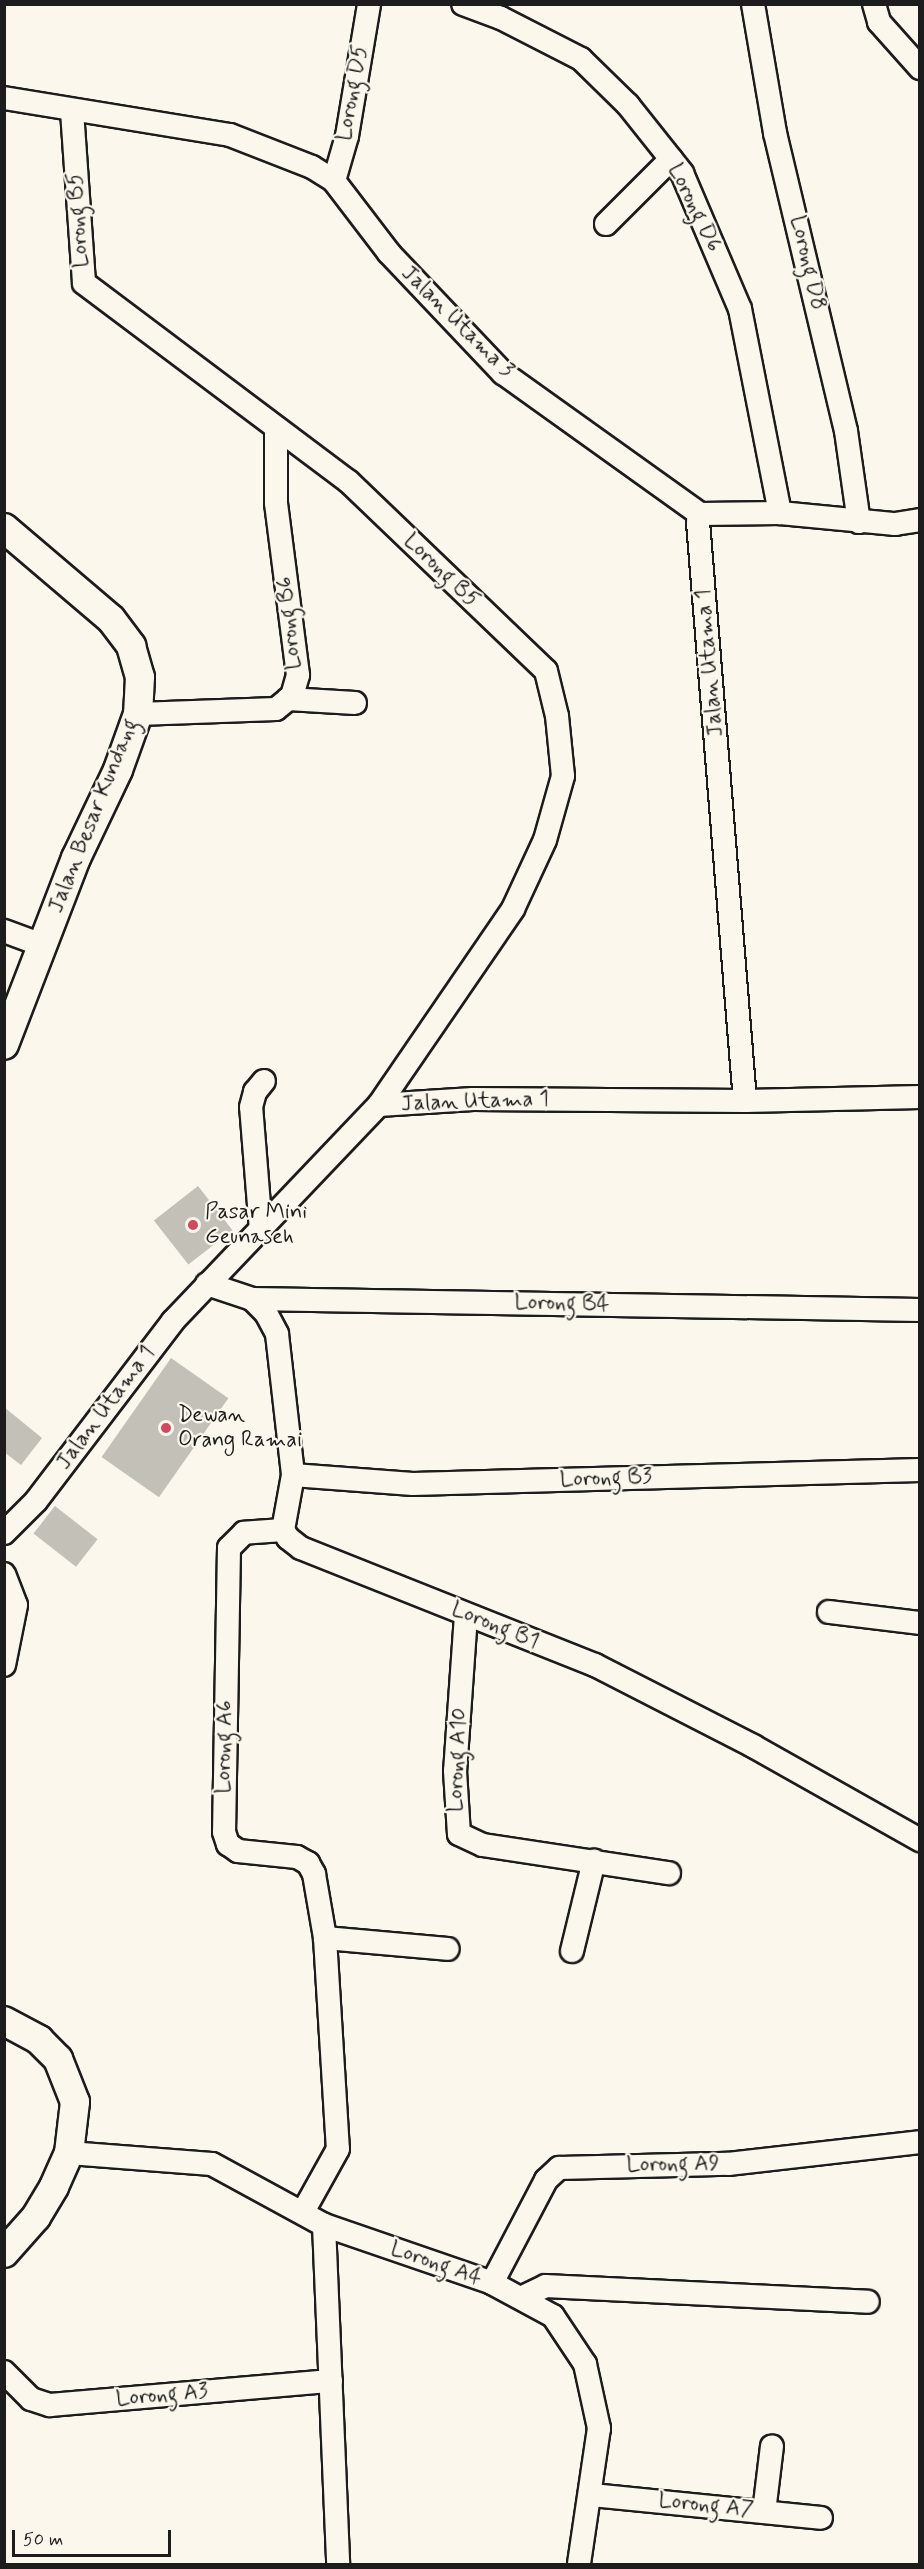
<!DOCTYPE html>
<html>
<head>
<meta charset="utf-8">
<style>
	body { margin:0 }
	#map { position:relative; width:924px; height:2569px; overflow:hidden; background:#fbf7ec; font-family:Mynerve,sans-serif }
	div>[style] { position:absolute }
	.building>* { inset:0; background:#c3c0b8; transform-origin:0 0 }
	.roads { filter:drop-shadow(2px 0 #1c1c1c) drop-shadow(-2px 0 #1c1c1c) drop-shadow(0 2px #1c1c1c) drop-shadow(0 -2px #1c1c1c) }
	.minor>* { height:22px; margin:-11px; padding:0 11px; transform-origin:11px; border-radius:11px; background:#fbf7ec }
	.major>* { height:28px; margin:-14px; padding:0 14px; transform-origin:14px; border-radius:14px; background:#fbf7ec }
	.dots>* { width:16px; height:16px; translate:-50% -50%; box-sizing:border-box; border:3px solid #fbf7ec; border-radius:50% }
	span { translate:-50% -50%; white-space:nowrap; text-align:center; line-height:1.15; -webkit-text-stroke:4.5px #fbf7ec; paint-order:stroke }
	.street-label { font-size:22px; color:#1c1c1c }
	.poi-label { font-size:22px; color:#1c1c1c }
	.left { translate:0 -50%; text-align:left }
	.frame { position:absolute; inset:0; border:6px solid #1c1c1c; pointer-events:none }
	.scale { position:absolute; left:12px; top:2530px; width:159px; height:27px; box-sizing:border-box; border:3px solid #1c1c1c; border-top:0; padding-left:8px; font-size:18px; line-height:21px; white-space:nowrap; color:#1c1c1c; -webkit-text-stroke:4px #fbf7ec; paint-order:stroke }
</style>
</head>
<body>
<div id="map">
	<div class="building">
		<i style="left:198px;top:1186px;width:56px;height:56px;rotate:52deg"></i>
		<i style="left:171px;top:1358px;width:70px;height:121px;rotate:35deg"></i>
		<i style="clip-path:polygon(4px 1407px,42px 1438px,21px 1465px,4px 1452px)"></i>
		<i style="left:55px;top:1506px;width:54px;height:35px;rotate:38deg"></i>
	</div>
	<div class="roads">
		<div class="minor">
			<i style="left:463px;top:4px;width:40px;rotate:20.2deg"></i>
			<i style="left:501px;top:18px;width:90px;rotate:27.1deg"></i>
			<i style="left:581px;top:59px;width:66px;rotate:44.4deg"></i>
			<i style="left:628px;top:105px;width:87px;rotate:51.5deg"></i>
			<i style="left:682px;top:173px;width:148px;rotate:66.9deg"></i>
			<i style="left:740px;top:309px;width:208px;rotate:78.9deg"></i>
			<i style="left:753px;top:4px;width:131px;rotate:80.3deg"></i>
			<i style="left:775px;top:133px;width:306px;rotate:76.6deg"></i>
			<i style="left:846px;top:431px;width:92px;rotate:81.9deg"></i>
			<i style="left:874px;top:4px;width:19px;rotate:74deg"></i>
			<i style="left:879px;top:22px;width:62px;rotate:48.3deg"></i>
			<i style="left:4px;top:98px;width:229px;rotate:9.3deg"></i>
			<i style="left:230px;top:135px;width:88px;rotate:21.3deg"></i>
			<i style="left:312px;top:167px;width:26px;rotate:32deg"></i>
			<i style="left:334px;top:181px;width:91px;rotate:52.6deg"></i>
			<i style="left:389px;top:253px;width:166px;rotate:46.5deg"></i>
			<i style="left:503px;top:373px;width:242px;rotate:35.6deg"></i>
			<i style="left:700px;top:514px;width:80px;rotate:-0.7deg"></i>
			<i style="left:780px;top:513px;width:116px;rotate:5.5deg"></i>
			<i style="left:895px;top:524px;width:25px;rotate:-9deg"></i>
			<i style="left:72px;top:111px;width:172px;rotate:86deg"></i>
			<i style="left:84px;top:283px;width:330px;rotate:36.9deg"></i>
			<i style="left:348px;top:481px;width:274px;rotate:43.8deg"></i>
			<i style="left:546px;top:671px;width:46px;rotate:76.3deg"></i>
			<i style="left:557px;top:716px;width:60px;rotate:84.3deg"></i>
			<i style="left:563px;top:776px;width:66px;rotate:105.7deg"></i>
			<i style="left:545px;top:840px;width:76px;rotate:114.9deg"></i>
			<i style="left:513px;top:909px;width:237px;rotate:124.4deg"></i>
			<i style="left:334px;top:181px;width:47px;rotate:-73.9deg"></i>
			<i style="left:347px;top:136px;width:134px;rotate:-80.5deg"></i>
			<i style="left:606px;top:224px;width:92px;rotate:-45deg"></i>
			<i style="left:700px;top:514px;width:8px;rotate:104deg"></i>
			<i style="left:698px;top:522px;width:581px;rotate:85.36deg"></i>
			<i style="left:288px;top:699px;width:67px;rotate:3.4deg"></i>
			<i style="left:138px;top:714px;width:138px;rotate:-2.1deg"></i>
			<i style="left:276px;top:709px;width:21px;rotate:-39deg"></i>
			<i style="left:292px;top:696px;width:22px;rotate:-74deg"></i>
			<i style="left:298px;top:675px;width:173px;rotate:-97.3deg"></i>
			<i style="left:276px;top:503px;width:75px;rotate:-90deg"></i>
			<i style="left:4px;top:931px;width:40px;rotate:20.2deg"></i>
			<i style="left:261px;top:1230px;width:123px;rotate:-94.6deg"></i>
			<i style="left:251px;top:1107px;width:16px;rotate:-75deg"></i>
			<i style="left:255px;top:1092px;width:14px;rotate:-51deg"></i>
			<i style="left:207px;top:1284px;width:47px;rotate:18.4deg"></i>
			<i style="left:252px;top:1299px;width:668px;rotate:0.94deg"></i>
			<i style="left:252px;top:1299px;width:20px;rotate:45deg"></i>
			<i style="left:266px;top:1313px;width:24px;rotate:62deg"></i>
			<i style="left:277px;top:1334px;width:142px;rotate:83.5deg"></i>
			<i style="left:293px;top:1475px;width:56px;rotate:100.3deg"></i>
			<i style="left:283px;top:1530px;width:9px;rotate:58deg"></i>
			<i style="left:288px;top:1538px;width:16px;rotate:38deg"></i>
			<i style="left:301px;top:1548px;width:316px;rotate:21.7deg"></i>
			<i style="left:595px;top:1665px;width:178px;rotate:27.1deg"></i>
			<i style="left:753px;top:1746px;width:192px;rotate:29.4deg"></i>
			<i style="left:293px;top:1475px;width:120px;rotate:4.3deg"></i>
			<i style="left:413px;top:1484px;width:507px;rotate:-1.58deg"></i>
			<i style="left:283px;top:1530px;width:39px;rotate:176deg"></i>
			<i style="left:244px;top:1533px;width:21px;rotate:135deg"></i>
			<i style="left:229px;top:1548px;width:284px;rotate:91deg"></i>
			<i style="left:224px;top:1832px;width:13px;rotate:72deg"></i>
			<i style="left:228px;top:1844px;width:12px;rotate:35deg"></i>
			<i style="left:238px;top:1851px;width:59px;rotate:5.8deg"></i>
			<i style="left:297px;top:1857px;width:13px;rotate:29deg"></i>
			<i style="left:308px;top:1863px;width:13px;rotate:61deg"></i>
			<i style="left:314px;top:1874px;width:65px;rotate:80.2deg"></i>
			<i style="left:325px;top:1938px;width:211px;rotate:86.5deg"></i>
			<i style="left:338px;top:2149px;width:72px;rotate:119.1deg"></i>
			<i style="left:4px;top:1533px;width:45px;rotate:-45deg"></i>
			<i style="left:36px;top:1501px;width:226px;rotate:-52.7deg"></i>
			<i style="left:173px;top:1321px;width:298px;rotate:-46.4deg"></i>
			<i style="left:379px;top:1105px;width:94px;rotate:-3.7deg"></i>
			<i style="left:473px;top:1099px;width:272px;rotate:0.4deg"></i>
			<i style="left:745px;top:1101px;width:175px;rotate:-1.3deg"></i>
			<i style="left:4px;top:1574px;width:33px;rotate:69deg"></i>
			<i style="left:16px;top:1605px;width:61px;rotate:101.3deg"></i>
			<i style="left:829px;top:1612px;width:92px;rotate:6.9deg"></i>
			<i style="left:466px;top:1615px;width:156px;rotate:94deg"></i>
			<i style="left:455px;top:1771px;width:63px;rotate:86.4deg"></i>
			<i style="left:459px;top:1834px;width:26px;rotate:25deg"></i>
			<i style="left:483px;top:1845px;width:188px;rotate:8.6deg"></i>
			<i style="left:325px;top:1938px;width:123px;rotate:5.1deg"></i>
			<i style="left:572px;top:1951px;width:93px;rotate:-76.3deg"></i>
			<i style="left:69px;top:2153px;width:143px;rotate:4.4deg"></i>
			<i style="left:212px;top:2164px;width:128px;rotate:28.6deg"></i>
			<i style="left:324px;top:2225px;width:178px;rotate:19deg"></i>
			<i style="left:492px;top:2283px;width:69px;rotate:28.4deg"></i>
			<i style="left:553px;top:2316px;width:58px;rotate:56.3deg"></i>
			<i style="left:585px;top:2364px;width:66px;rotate:77.7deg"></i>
			<i style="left:599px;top:2428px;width:137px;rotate:98.4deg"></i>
			<i style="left:324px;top:2225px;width:339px;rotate:87.6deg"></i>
			<i style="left:492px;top:2283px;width:116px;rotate:-62.3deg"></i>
			<i style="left:546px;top:2180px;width:18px;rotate:-43deg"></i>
			<i style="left:559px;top:2168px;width:169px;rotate:-1.4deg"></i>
			<i style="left:728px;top:2164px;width:193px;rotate:-6.5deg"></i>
			<i style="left:523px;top:2297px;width:25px;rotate:-26deg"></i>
			<i style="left:546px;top:2286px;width:322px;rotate:2.8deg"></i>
			<i style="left:4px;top:2372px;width:38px;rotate:45deg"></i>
			<i style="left:31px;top:2399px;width:20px;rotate:18deg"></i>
			<i style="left:50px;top:2405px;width:282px;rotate:-4.9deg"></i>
			<i style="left:592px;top:2495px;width:230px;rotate:5.7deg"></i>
			<i style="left:764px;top:2512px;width:66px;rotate:-83.1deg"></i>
		</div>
		<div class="major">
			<i style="left:4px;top:528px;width:140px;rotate:40.4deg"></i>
			<i style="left:111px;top:619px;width:34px;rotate:53deg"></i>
			<i style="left:131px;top:646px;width:32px;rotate:74deg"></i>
			<i style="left:140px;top:677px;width:37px;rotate:93deg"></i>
			<i style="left:138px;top:714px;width:59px;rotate:109.7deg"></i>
			<i style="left:118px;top:770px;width:98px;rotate:115.5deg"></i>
			<i style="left:76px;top:858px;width:200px;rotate:111.1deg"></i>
			<i style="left:4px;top:2021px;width:40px;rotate:28deg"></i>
			<i style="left:39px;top:2040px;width:27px;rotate:45deg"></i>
			<i style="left:58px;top:2059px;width:46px;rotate:68.4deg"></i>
			<i style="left:75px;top:2102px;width:51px;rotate:96.7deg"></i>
			<i style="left:69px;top:2153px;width:37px;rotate:114deg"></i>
			<i style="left:54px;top:2187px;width:35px;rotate:121deg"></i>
			<i style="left:36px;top:2217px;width:48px;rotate:131.6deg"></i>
		</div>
	</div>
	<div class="dots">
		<i style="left:193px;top:1225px;background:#d1495b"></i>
		<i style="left:166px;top:1428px;background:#d1495b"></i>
	</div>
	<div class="street-label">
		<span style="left:353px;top:93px;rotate:-80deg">Lorong D5</span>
		<span style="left:694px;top:208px;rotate:64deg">Lorong D6</span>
		<span style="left:79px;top:220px;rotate:-94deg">Lorong B5</span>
		<span style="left:807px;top:263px;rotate:77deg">Lorong D8</span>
		<span style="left:457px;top:322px;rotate:45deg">Jalan Utama 3</span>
		<span style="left:441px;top:571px;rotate:44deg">Lorong B5</span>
		<span style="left:290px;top:623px;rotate:-96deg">Lorong B6</span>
		<span style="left:710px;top:663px;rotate:-95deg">Jalan Utama 1</span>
		<span style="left:94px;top:816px;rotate:-68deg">Jalan Besar Kundang</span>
		<span style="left:475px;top:1102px;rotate:-2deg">Jalan Utama 1</span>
		<span style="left:562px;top:1304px;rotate:1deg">Lorong B4</span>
		<span style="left:106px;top:1408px;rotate:-53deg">Jalan Utama 1</span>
		<span style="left:606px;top:1479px;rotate:-2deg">Lorong B3</span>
		<span style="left:495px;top:1626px;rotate:22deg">Lorong B1</span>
		<span style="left:225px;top:1747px;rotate:-89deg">Lorong A6</span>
		<span style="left:458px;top:1760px;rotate:-88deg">Lorong A10</span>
		<span style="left:673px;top:2165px;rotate:-1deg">Lorong A9</span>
		<span style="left:436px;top:2264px;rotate:19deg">Lorong A4</span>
		<span style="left:162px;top:2396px;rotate:-5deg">Lorong A3</span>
		<span style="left:706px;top:2506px;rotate:6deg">Lorong A7</span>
	</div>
	<div class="poi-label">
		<span class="left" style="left:205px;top:1225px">Pasar Mini<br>Geunaseh</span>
		<span class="left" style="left:178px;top:1428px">Dewan<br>Orang Ramai</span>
	</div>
	<div class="frame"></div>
	<div class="scale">50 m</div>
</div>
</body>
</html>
